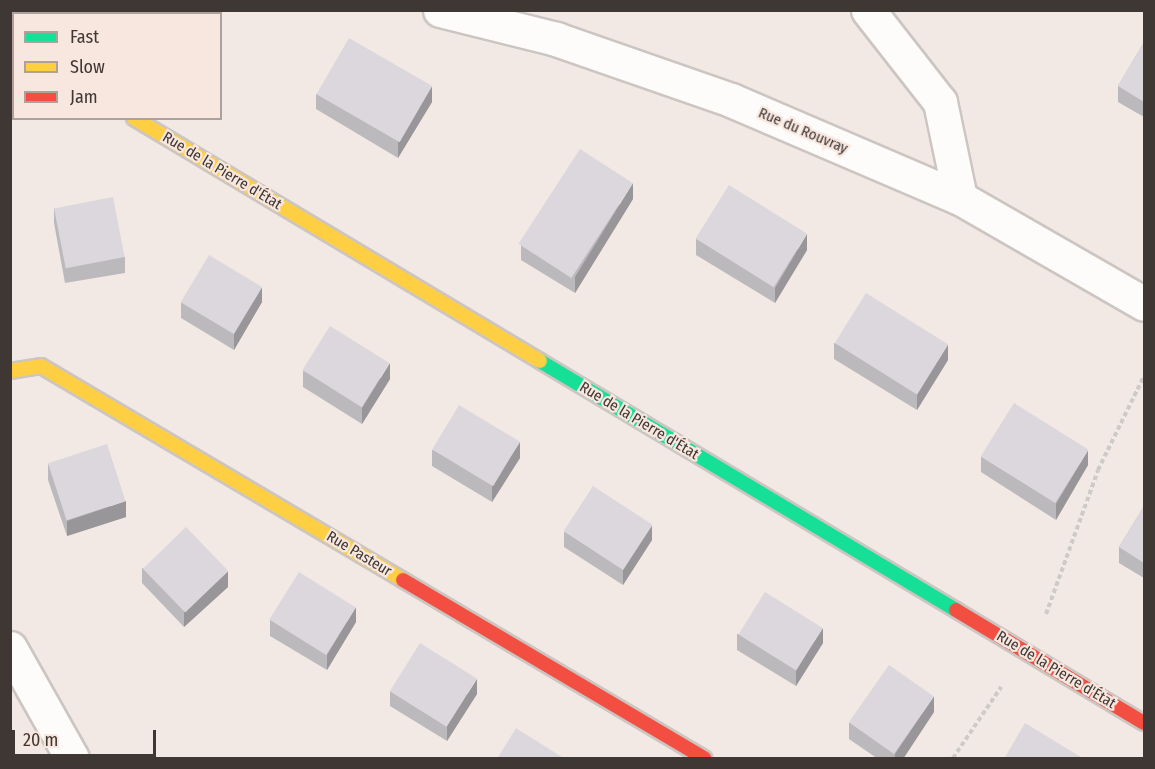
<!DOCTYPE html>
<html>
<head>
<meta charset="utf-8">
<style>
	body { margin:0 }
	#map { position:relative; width:1155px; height:769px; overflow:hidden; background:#f2e9e5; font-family:"Fira Sans Condensed",sans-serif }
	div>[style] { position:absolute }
	.path>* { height:4px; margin-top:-2px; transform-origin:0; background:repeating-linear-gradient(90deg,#cecac8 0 4.5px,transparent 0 7.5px) }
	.roads { filter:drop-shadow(2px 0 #ccc5c1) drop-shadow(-2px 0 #ccc5c1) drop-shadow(0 2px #ccc5c1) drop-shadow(0 -2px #ccc5c1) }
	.street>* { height:33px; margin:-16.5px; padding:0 16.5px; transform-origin:16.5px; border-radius:16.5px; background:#fdfcfb }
	.fast>* { height:14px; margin:-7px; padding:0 7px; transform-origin:7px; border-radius:7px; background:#16e098 }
	.slow>* { height:14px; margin:-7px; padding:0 7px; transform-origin:7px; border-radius:7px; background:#ffcf43 }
	.jam>* { height:14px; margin:-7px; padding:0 7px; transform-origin:7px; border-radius:7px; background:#f24e42 }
	.wall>* { inset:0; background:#bcb9bd }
	.shaded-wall>* { inset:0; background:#99969a }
	.building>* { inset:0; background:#dbd7dc; transform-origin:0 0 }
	span { translate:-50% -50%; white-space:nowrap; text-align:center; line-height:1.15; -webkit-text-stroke:4.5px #f8e7df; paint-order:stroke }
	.street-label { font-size:15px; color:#3e3734 }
	.frame { position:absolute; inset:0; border:12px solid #3e3734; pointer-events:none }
	.legend { position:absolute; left:12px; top:12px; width:210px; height:108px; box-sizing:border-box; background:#f8e7df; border:2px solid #aea19b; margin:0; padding:8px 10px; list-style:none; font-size:18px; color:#3e3734 }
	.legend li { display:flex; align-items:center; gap:12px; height:30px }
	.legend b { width:30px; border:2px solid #aea19b }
	.scale { position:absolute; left:12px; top:730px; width:144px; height:27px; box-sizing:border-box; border:3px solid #3e3734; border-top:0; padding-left:8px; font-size:18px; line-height:21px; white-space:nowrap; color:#3e3734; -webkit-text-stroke:4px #f8e7df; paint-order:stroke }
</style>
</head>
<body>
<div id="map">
	<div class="path">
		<i style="left:1046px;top:614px;width:153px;rotate:-70.1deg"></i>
		<i style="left:1098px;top:470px;width:105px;rotate:-63.9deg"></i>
		<i style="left:953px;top:758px;width:86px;rotate:-55.9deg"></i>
	</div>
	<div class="roads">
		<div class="street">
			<i style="left:440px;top:10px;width:120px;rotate:14deg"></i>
			<i style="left:556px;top:39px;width:185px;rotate:19.2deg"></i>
			<i style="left:731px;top:100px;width:249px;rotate:23.2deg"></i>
			<i style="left:960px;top:198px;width:212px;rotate:29.9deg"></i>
			<i style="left:868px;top:10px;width:117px;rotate:52deg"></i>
			<i style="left:940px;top:102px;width:98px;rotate:78.2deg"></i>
			<i style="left:10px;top:648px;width:126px;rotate:60.6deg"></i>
		</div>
		<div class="fast">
			<i style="left:10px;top:49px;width:8px;rotate:-60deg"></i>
			<i style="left:540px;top:361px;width:485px;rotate:30.9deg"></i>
		</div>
		<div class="slow">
			<i style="left:19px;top:10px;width:4px;rotate:76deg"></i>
			<i style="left:134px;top:118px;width:473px;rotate:30.9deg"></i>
			<i style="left:10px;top:371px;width:31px;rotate:-9deg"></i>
			<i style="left:41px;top:366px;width:421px;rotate:30.6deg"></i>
		</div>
		<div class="jam">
			<i style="left:403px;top:580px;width:350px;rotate:30.6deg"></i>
			<i style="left:956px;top:610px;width:219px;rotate:31deg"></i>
		</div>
	</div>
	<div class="wall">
		<i style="clip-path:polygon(1144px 42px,1144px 117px,1118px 102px,1118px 86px)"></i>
		<i style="clip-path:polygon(316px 94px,432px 102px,398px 158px,316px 109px)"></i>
		<i style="clip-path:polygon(633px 199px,575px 293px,521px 260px,521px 245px)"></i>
		<i style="clip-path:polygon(54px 208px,125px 257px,125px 273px,65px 283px,54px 223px)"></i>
		<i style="clip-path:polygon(696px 239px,807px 250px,775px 303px,696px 255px)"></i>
		<i style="clip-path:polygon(181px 302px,262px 302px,234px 350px,181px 318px)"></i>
		<i style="clip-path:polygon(834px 343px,948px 360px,917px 410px,834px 359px)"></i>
		<i style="clip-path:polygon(303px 371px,390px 379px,362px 424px,303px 387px)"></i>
		<i style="clip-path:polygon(432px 450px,520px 458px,492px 502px,432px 466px)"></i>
		<i style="clip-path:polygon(981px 457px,1088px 465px,1056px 520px,981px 472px)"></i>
		<i style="clip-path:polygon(48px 464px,126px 517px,67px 536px,48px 480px)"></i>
		<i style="clip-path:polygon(1144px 506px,1144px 578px,1119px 563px,1119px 547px)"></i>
		<i style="clip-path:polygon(564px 532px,652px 540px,623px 585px,564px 547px)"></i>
		<i style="clip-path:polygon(142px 568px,228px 587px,184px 627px,142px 583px)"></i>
		<i style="clip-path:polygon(270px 620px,356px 622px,327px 670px,270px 636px)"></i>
		<i style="clip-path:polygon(737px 634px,823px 643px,796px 686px,737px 650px)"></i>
		<i style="clip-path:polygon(390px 691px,477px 694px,447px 741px,390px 706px)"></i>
		<i style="clip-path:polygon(934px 712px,903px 759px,878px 759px,849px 739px,849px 723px)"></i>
	</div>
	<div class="shaded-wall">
		<i style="clip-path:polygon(432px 86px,432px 102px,398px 158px,398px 142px)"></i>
		<i style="clip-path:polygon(633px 183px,633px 199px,575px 293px,575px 277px)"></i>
		<i style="clip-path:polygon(807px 234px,807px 250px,775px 303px,775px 288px)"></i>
		<i style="clip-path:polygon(262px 287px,262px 302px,234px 350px,234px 334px)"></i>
		<i style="clip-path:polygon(948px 344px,948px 360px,917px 410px,917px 395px)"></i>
		<i style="clip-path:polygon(390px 363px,390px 379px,362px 424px,362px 408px)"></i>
		<i style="clip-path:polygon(520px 442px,520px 458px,492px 502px,492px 486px)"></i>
		<i style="clip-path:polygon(1088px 450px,1088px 465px,1056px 520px,1056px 504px)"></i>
		<i style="clip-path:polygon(126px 501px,126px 517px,67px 536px,67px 521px)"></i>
		<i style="clip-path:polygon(652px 525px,652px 540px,623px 585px,623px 569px)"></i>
		<i style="clip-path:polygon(228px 571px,228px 587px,184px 627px,184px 612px)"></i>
		<i style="clip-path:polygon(356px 607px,356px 622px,327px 670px,327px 655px)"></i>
		<i style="clip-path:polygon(823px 628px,823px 643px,796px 686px,796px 670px)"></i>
		<i style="clip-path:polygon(477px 679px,477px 694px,447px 741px,447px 726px)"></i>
		<i style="clip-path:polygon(934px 696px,934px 712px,903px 759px,895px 759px,895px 754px)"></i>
	</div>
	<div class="building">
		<i style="left:349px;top:38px;width:96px;height:65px;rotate:30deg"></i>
		<i style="clip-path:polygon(1144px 42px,1144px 102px,1118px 86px)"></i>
		<i style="left:580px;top:149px;width:63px;height:113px;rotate:33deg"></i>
		<i style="left:729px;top:185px;width:92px;height:63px;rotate:32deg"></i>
		<i style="left:113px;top:197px;width:61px;height:60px;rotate:79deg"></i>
		<i style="left:209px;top:255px;width:62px;height:55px;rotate:31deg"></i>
		<i style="left:866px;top:293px;width:97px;height:59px;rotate:32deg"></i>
		<i style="left:330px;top:326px;width:70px;height:52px;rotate:32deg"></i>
		<i style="left:1014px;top:403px;width:88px;height:63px;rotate:32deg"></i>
		<i style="left:459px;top:405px;width:71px;height:52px;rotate:31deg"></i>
		<i style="left:107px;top:444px;width:60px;height:62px;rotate:72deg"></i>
		<i style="left:593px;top:486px;width:71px;height:54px;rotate:33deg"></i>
		<i style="clip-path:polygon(1144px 506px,1144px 563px,1119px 547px)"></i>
		<i style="left:186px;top:527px;width:61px;height:60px;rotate:46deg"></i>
		<i style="left:299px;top:572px;width:67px;height:56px;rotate:32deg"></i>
		<i style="left:765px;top:592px;width:68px;height:50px;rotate:32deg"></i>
		<i style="left:420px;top:643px;width:67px;height:57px;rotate:32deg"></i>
		<i style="left:889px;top:665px;width:55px;height:70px;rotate:35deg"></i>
		<i style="clip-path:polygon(1025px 723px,1084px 759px,1004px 759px)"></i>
		<i style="clip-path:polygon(516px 728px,565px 759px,497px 759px)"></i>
	</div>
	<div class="street-label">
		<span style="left:803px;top:131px;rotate:23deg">Rue du Rouvray</span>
		<span style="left:222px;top:171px;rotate:31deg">Rue de la Pierre d'État</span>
		<span style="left:639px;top:421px;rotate:31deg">Rue de la Pierre d'État</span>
		<span style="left:359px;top:554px;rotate:31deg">Rue Pasteur</span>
		<span style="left:1056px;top:670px;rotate:31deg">Rue de la Pierre d'État</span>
	</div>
	<div class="frame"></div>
	<ul class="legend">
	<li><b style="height:8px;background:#16e098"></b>Fast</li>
	<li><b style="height:8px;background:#ffcf43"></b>Slow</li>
	<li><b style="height:8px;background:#f24e42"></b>Jam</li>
	</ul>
	<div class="scale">20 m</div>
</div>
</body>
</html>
